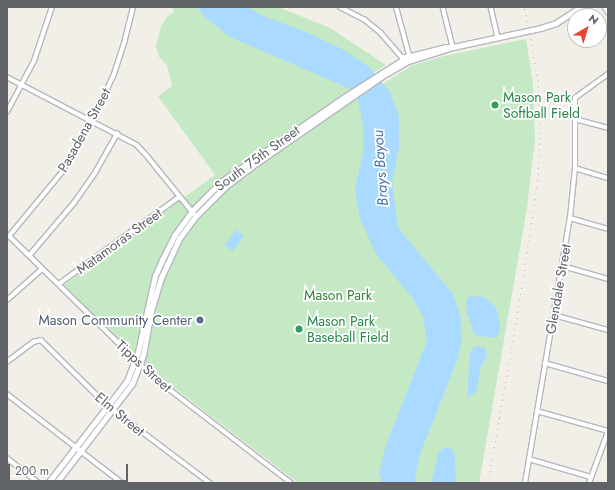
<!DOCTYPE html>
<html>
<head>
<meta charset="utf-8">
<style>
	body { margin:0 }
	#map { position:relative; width:615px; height:490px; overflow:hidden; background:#f1efe8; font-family:Jost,sans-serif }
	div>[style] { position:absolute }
	.green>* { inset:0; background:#c5e8c5 }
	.water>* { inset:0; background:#aadaff; transform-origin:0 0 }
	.roads { filter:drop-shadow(1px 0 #b5b8bc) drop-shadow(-1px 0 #b5b8bc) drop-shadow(0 1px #b5b8bc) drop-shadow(0 -1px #b5b8bc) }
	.minor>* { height:3.5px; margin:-1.75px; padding:0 1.75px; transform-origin:1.75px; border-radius:1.75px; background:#fff }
	.tertiary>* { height:4px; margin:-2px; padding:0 2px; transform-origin:2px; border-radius:2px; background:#fff }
	.secondary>* { height:4.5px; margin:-2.25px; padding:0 2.25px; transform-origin:2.25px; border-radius:2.25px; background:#fff }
	.rail>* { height:1px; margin-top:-0.5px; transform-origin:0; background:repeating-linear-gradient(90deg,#b6b7b8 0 1px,transparent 0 6px) }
	.dots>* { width:11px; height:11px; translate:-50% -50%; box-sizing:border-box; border:2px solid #fff; border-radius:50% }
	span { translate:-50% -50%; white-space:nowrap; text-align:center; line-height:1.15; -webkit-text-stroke:3.5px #fff; paint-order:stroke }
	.leisure-label { font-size:14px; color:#27864d }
	.left { translate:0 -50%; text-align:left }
	.street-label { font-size:14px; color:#5f6368 }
	.park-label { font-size:14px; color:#348238 }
	.service-label { font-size:14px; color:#4e5e75 }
	.right { translate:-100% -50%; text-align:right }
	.water-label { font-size:15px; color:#4174aa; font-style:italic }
	.frame { position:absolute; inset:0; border:8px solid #5f6368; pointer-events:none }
	.north { position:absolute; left:567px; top:8px; width:40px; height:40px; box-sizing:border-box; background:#fff; border:1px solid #bfc1c3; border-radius:50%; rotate:38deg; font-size:11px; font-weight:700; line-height:16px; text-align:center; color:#5f6368 }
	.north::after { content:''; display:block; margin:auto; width:14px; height:18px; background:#ea4335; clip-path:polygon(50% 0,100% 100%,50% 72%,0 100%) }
	.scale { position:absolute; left:8px; top:464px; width:120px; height:18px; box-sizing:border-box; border:2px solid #5f6368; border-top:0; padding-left:5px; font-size:12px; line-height:14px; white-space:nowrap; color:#5f6368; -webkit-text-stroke:3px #fff; paint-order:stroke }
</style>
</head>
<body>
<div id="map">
	<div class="green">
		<i style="clip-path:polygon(172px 7px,278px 7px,330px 28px,386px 65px,348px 88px,358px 100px,411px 66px,440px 57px,526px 39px,533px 84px,535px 139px,527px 208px,479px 483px,298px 483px,137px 359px,64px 285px,215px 175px,158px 96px,172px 86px,167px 65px,159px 57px,156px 46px,161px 26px,167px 17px,174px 12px)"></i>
	</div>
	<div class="water">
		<i style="clip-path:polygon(197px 7px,248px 7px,261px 15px,306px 32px,342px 49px,369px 67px,390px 92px,399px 117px,399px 147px,392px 182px,398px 228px,453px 294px,461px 319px,462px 340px,456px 363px,420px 454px,415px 476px,417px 483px,382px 483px,379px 473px,386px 445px,427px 341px,423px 317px,413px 299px,376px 254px,360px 219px,355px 190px,363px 153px,363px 125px,358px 100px,348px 88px,230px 37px,204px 16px)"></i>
		<i style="left:236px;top:230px;width:10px;height:19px;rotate:37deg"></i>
		<i style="clip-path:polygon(469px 296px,484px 297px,496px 307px,500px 325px,500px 332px,496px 338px,480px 336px,474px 334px,467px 313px,466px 302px)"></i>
		<i style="clip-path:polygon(476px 346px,485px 348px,487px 356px,480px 369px,477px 390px,471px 396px,467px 397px,470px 355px,472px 349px)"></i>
		<i style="clip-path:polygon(446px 447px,452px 449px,455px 455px,456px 483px,433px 483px,432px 479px,439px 451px)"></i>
	</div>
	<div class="roads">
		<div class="minor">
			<i style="left:340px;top:7px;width:27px;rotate:27deg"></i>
			<i style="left:364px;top:19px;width:22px;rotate:39deg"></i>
			<i style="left:381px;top:33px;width:32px;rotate:49deg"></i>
			<i style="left:402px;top:57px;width:5px"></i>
			<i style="left:407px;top:57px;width:3px;rotate:-45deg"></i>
			<i style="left:409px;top:55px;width:50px;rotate:-105.2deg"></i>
			<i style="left:443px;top:7px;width:41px;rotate:76deg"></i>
			<i style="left:491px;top:7px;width:32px;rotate:77deg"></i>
			<i style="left:605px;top:7px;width:6px;rotate:59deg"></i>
			<i style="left:7px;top:77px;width:147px;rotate:27.6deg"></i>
			<i style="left:137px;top:145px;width:16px;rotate:47deg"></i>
			<i style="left:148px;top:157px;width:76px;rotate:50.9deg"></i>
			<i style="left:7px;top:112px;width:58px;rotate:-62.1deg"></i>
			<i style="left:34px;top:61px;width:57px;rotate:-71.6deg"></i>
			<i style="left:575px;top:119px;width:34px;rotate:15deg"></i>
			<i style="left:575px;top:168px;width:34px;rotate:17deg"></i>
			<i style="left:570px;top:218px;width:40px;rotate:16deg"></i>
			<i style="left:29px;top:256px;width:70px;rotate:-49.7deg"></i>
			<i style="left:74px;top:203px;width:39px;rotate:-55deg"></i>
			<i style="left:96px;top:171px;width:43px;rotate:-60.4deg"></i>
			<i style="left:563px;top:266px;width:47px;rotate:16.1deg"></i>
			<i style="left:59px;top:284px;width:148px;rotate:-35.9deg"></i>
			<i style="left:7px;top:300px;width:47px;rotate:-41.5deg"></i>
			<i style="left:554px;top:315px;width:56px;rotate:15.5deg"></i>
			<i style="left:7px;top:362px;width:34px;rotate:-37deg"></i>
			<i style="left:34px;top:342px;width:7px;rotate:-16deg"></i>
			<i style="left:41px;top:340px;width:94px;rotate:44.6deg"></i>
			<i style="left:108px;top:406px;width:128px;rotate:37deg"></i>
			<i style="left:545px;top:363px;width:66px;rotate:15.9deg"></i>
			<i style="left:7px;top:394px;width:145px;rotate:37.7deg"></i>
			<i style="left:537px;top:411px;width:74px;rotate:15.7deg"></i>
			<i style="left:7px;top:458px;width:41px;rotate:38deg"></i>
			<i style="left:529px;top:459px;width:65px;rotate:16.2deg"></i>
			<i style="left:525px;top:483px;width:269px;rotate:-80.4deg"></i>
			<i style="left:570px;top:218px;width:50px;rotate:-84.3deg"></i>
			<i style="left:575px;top:168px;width:70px;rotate:-90deg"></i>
			<i style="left:575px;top:98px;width:41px;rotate:-36deg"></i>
			<i style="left:589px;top:483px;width:54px;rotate:-69.6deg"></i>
		</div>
		<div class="tertiary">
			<i style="left:133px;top:7px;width:34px;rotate:104deg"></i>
			<i style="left:125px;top:40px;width:38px;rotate:108deg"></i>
			<i style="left:113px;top:76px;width:50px;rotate:115deg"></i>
			<i style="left:92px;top:121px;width:59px;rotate:120.5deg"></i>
			<i style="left:62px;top:172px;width:83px;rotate:129.6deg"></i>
			<i style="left:9px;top:236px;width:200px;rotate:44.4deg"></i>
			<i style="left:152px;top:376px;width:175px;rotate:37.6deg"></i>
		</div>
		<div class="secondary">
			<i style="left:48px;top:483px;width:129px;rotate:-52.2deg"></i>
			<i style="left:127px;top:381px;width:31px;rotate:-69deg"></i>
			<i style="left:138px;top:352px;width:78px;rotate:-77.4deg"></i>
			<i style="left:155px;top:276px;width:17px;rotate:-66deg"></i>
			<i style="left:162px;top:260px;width:27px;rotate:-63deg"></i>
			<i style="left:174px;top:236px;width:31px;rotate:-54deg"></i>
			<i style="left:192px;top:211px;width:42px;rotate:-45deg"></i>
			<i style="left:222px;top:181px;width:147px;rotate:-34.4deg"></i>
			<i style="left:343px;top:98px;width:76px;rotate:-32.6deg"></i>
			<i style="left:407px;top:57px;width:40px;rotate:-14.4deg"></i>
			<i style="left:446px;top:47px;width:7px"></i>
			<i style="left:453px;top:47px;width:90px;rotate:-12.2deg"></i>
			<i style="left:541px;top:28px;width:16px;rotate:-18deg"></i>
			<i style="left:556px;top:23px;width:30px;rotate:-33deg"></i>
			<i style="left:56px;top:483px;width:125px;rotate:-52.5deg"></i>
			<i style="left:132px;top:384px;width:30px;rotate:-69deg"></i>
			<i style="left:143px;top:356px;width:46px;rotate:-79.9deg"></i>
			<i style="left:151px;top:311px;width:34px;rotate:-73deg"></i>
			<i style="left:161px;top:278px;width:43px;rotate:-65.2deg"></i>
			<i style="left:179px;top:239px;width:29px;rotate:-54deg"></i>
			<i style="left:196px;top:216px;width:42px;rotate:-45deg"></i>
			<i style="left:226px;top:186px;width:31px;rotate:-37deg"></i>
			<i style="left:251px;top:167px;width:158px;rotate:-34.7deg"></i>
			<i style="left:381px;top:77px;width:31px;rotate:-31deg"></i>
			<i style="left:408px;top:61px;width:47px;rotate:-17.3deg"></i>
		</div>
	</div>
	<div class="rail">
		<i style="left:488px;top:483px;width:155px;rotate:-80deg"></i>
		<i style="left:515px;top:330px;width:152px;rotate:-81.3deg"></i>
		<i style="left:538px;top:180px;width:51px;rotate:-87.8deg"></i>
		<i style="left:540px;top:129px;width:48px;rotate:-92.4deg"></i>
		<i style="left:538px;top:81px;width:43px;rotate:-99.5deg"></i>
		<i style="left:531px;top:39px;width:33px;rotate:-102deg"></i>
	</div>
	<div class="dots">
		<i style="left:495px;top:105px;background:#2e9e5b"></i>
		<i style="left:200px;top:320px;background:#5c6f8a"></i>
		<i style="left:299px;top:329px;background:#2e9e5b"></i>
	</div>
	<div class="leisure-label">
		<span class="left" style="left:503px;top:105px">Mason Park<br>Softball Field</span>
		<span class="left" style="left:307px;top:329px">Mason Park<br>Baseball Field</span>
	</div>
	<div class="street-label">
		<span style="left:84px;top:130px;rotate:-61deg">Pasadena Street</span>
		<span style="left:257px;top:158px;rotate:-36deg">South 75th Street</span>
		<span style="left:119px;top:241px;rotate:-36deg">Matamoras Street</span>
		<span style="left:558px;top:289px;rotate:-80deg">Glendale Street</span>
		<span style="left:144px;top:366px;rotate:42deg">Tipps Street</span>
		<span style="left:120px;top:414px;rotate:40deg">Elm Street</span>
	</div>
	<div class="park-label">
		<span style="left:338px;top:295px">Mason Park</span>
	</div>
	<div class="service-label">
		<span class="right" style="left:192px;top:320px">Mason Community Center</span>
	</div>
	<div class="water-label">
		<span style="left:381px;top:168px;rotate:-94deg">Brays Bayou</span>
	</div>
	<div class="frame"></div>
	<div class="north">N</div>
	<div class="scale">200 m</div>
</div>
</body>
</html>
